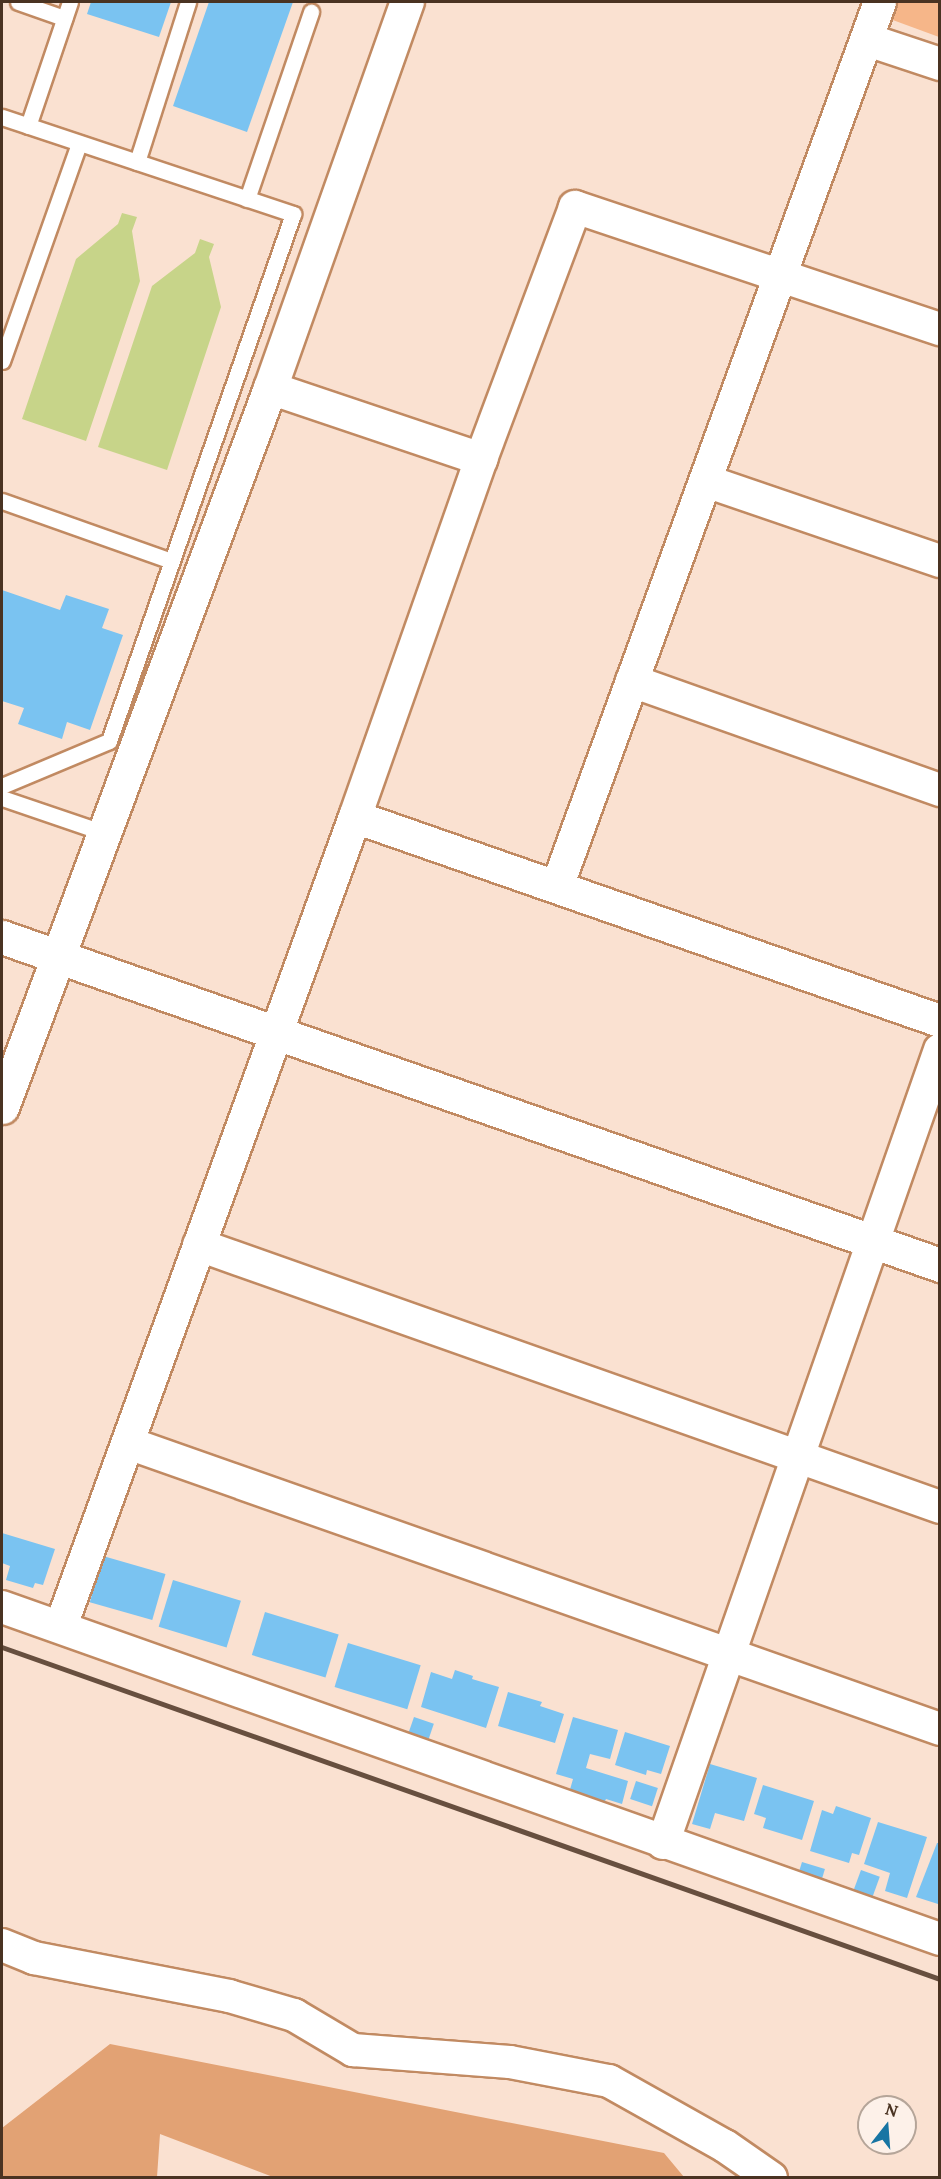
<!DOCTYPE html>
<html>
<head>
<meta charset="utf-8">
<style>
	body { margin:0 }
	#map { position:relative; width:941px; height:2179px; overflow:hidden; background:#fae1d1; font-family:Lora,serif }
	div>[style] { position:absolute }
	.green>* { inset:0; background:#f6b689 }
	.forest>* { inset:0; background:#e2a274 }
	.water>* { inset:0; background:#c7d489 }
	.building>* { inset:0; background:#7ac3f1; transform-origin:0 0 }
	.roads { filter:drop-shadow(2px 0 #c18a62) drop-shadow(-2px 0 #c18a62) drop-shadow(0 2px #c18a62) drop-shadow(0 -2px #c18a62) }
	.service>* { height:15px; margin:-7.5px; padding:0 7.5px; transform-origin:7.5px; border-radius:7.5px; background:#fff }
	.minor>* { height:32px; margin:-16px; padding:0 16px; transform-origin:16px; border-radius:16px; background:#fff }
	.tertiary>* { height:33px; margin:-16.5px; padding:0 16.5px; transform-origin:16.5px; border-radius:16.5px; background:#fff }
	.rail>* { height:4.5px; margin:-2.25px; padding:0 2.25px; transform-origin:2.25px; border-radius:2.25px; background:#674f3f }
	span { translate:-50% -50%; white-space:nowrap; text-align:center; line-height:1.15; -webkit-text-stroke:4.5px #fdf1e9; paint-order:stroke }
	.frame { position:absolute; inset:0; border:3px solid #4a3322; pointer-events:none }
	.north { position:absolute; left:857px; top:2095px; width:60px; height:60px; box-sizing:border-box; background:#fdf1e9; border:2px solid #b5a599; border-radius:50%; rotate:17deg; font-size:16px; font-weight:700; line-height:24px; text-align:center; color:#4a3322 }
	.north::after { content:''; display:block; margin:auto; width:21px; height:27px; background:#1875a3; clip-path:polygon(50% 0,100% 100%,50% 72%,0 100%) }
</style>
</head>
<body>
<div id="map">
	<div class="green">
		<i style="clip-path:polygon(896px 2px,939px 2px,939px 37px,890px 19px)"></i>
	</div>
	<div class="forest">
		<i style="clip-path:polygon(110px 2044px,664px 2153px,684px 2177px,273px 2177px,160px 2134px,157px 2177px,2px 2177px,2px 2128px)"></i>
	</div>
	<div class="water">
		<i style="clip-path:polygon(122px 213px,137px 217px,132px 231px,140px 281px,86px 441px,22px 419px,76px 259px,118px 224px)"></i>
		<i style="clip-path:polygon(200px 239px,214px 244px,209px 257px,221px 307px,167px 470px,98px 447px,152px 286px,195px 253px)"></i>
	</div>
	<div class="building">
		<i style="clip-path:polygon(91px 2px,171px 2px,159px 37px,87px 14px)"></i>
		<i style="clip-path:polygon(209px 2px,293px 2px,247px 132px,173px 106px)"></i>
		<i style="clip-path:polygon(2px 590px,60px 610px,66px 595px,109px 609px,102px 628px,123px 635px,90px 730px,67px 722px,62px 739px,18px 724px,24px 708px,2px 701px)"></i>
		<i style="clip-path:polygon(2px 1533px,55px 1549px,43px 1585px,35px 1583px,33px 1588px,6px 1580px,10px 1566px,2px 1563px)"></i>
		<i style="left:103px;top:1556px;width:65px;height:48px;rotate:16deg"></i>
		<i style="left:173px;top:1580px;width:71px;height:49px;rotate:17deg"></i>
		<i style="left:265px;top:1612px;width:77px;height:45px;rotate:17deg"></i>
		<i style="left:348px;top:1643px;width:76px;height:46px;rotate:17deg"></i>
		<i style="clip-path:polygon(455px 1670px,473px 1676px,472px 1679px,499px 1687px,486px 1728px,421px 1707px,431px 1672px,452px 1679px)"></i>
		<i style="clip-path:polygon(508px 1692px,542px 1702px,540px 1706px,564px 1714px,555px 1743px,498px 1726px)"></i>
		<i style="left:414px;top:1717px;width:21px;height:21px;rotate:19deg"></i>
		<i style="clip-path:polygon(573px 1717px,618px 1730px,610px 1759px,590px 1754px,586px 1768px,628px 1781px,622px 1804px,606px 1799px,604px 1803px,569px 1793px,573px 1779px,556px 1774px)"></i>
		<i style="clip-path:polygon(625px 1732px,670px 1746px,661px 1774px,647px 1770px,646px 1775px,615px 1765px)"></i>
		<i style="clip-path:polygon(710px 1764px,757px 1778px,744px 1821px,715px 1813px,710px 1829px,692px 1824px)"></i>
		<i style="left:636px;top:1781px;width:23px;height:19px;rotate:18deg"></i>
		<i style="clip-path:polygon(763px 1785px,814px 1801px,802px 1840px,763px 1828px,766px 1818px,754px 1814px)"></i>
		<i style="clip-path:polygon(836px 1806px,871px 1818px,859px 1855px,852px 1853px,849px 1863px,810px 1851px,822px 1810px,833px 1814px)"></i>
		<i style="clip-path:polygon(878px 1822px,927px 1837px,907px 1898px,885px 1891px,890px 1873px,864px 1864px)"></i>
		<i style="clip-path:polygon(937px 1843px,940px 1843px,938px 1904px,916px 1897px)"></i>
		<i style="left:802px;top:1862px;width:24px;height:15px;rotate:17deg"></i>
		<i style="left:861px;top:1870px;width:20px;height:27px;rotate:20deg"></i>
	</div>
	<div class="roads">
		<div class="service">
			<i style="left:18px;top:2px;width:49px;rotate:19.2deg"></i>
			<i style="left:2px;top:117px;width:307px;rotate:18.4deg"></i>
			<i style="left:293px;top:214px;width:558px;rotate:109.25deg"></i>
			<i style="left:109px;top:741px;width:116px;rotate:157.2deg"></i>
			<i style="left:28px;top:126px;width:131px;rotate:-71.3deg"></i>
			<i style="left:137px;top:162px;width:168px;rotate:-72.3deg"></i>
			<i style="left:247px;top:199px;width:198px;rotate:-71.1deg"></i>
			<i style="left:2px;top:361px;width:231px;rotate:-70.5deg"></i>
			<i style="left:2px;top:501px;width:179px;rotate:19.5deg"></i>
			<i style="left:2px;top:798px;width:109px;rotate:18.8deg"></i>
		</div>
		<div class="minor">
			<i style="left:868px;top:40px;width:76px;rotate:18.4deg"></i>
			<i style="left:270px;top:388px;width:223px;rotate:18.6deg"></i>
			<i style="left:706px;top:481px;width:247px;rotate:18.9deg"></i>
			<i style="left:632px;top:681px;width:327px;rotate:19.5deg"></i>
			<i style="left:355px;top:817px;width:620px;rotate:19.22deg"></i>
			<i style="left:557px;top:887px;width:942px;rotate:-69.95deg"></i>
			<i style="left:199px;top:1245px;width:786px;rotate:19.47deg"></i>
			<i style="left:128px;top:1443px;width:861px;rotate:19.4deg"></i>
			<i style="left:2px;top:1607px;width:995px;rotate:19.49deg"></i>
			<i style="left:61px;top:1626px;width:861px;rotate:-70.03deg"></i>
			<i style="left:355px;top:817px;width:380px;rotate:-70.6deg"></i>
			<i style="left:481px;top:459px;width:269px;rotate:-69.5deg"></i>
			<i style="left:575px;top:207px;width:385px;rotate:18.5deg"></i>
			<i style="left:663px;top:1843px;width:840px;rotate:-70.75deg"></i>
			<i style="left:2px;top:1945px;width:35px;rotate:22deg"></i>
			<i style="left:34px;top:1958px;width:199px;rotate:11deg"></i>
			<i style="left:229px;top:1996px;width:68px;rotate:16.3deg"></i>
			<i style="left:294px;top:2015px;width:69px;rotate:30.7deg"></i>
			<i style="left:353px;top:2050px;width:157px;rotate:4.4deg"></i>
			<i style="left:510px;top:2062px;width:101px;rotate:10.9deg"></i>
			<i style="left:609px;top:2081px;width:133px;rotate:29.3deg"></i>
			<i style="left:725px;top:2146px;width:56px;rotate:34.8deg"></i>
		</div>
		<div class="tertiary">
			<i style="left:2px;top:937px;width:994px;rotate:19.27deg"></i>
			<i style="left:2px;top:1107px;width:767px;rotate:-69.56deg"></i>
			<i style="left:270px;top:388px;width:410px;rotate:-70.5deg"></i>
		</div>
	</div>
	<div class="rail">
		<i style="left:2px;top:1647px;width:995px;rotate:19.49deg"></i>
	</div>
	<div class="frame"></div>
	<div class="north">N</div>
</div>
</body>
</html>
